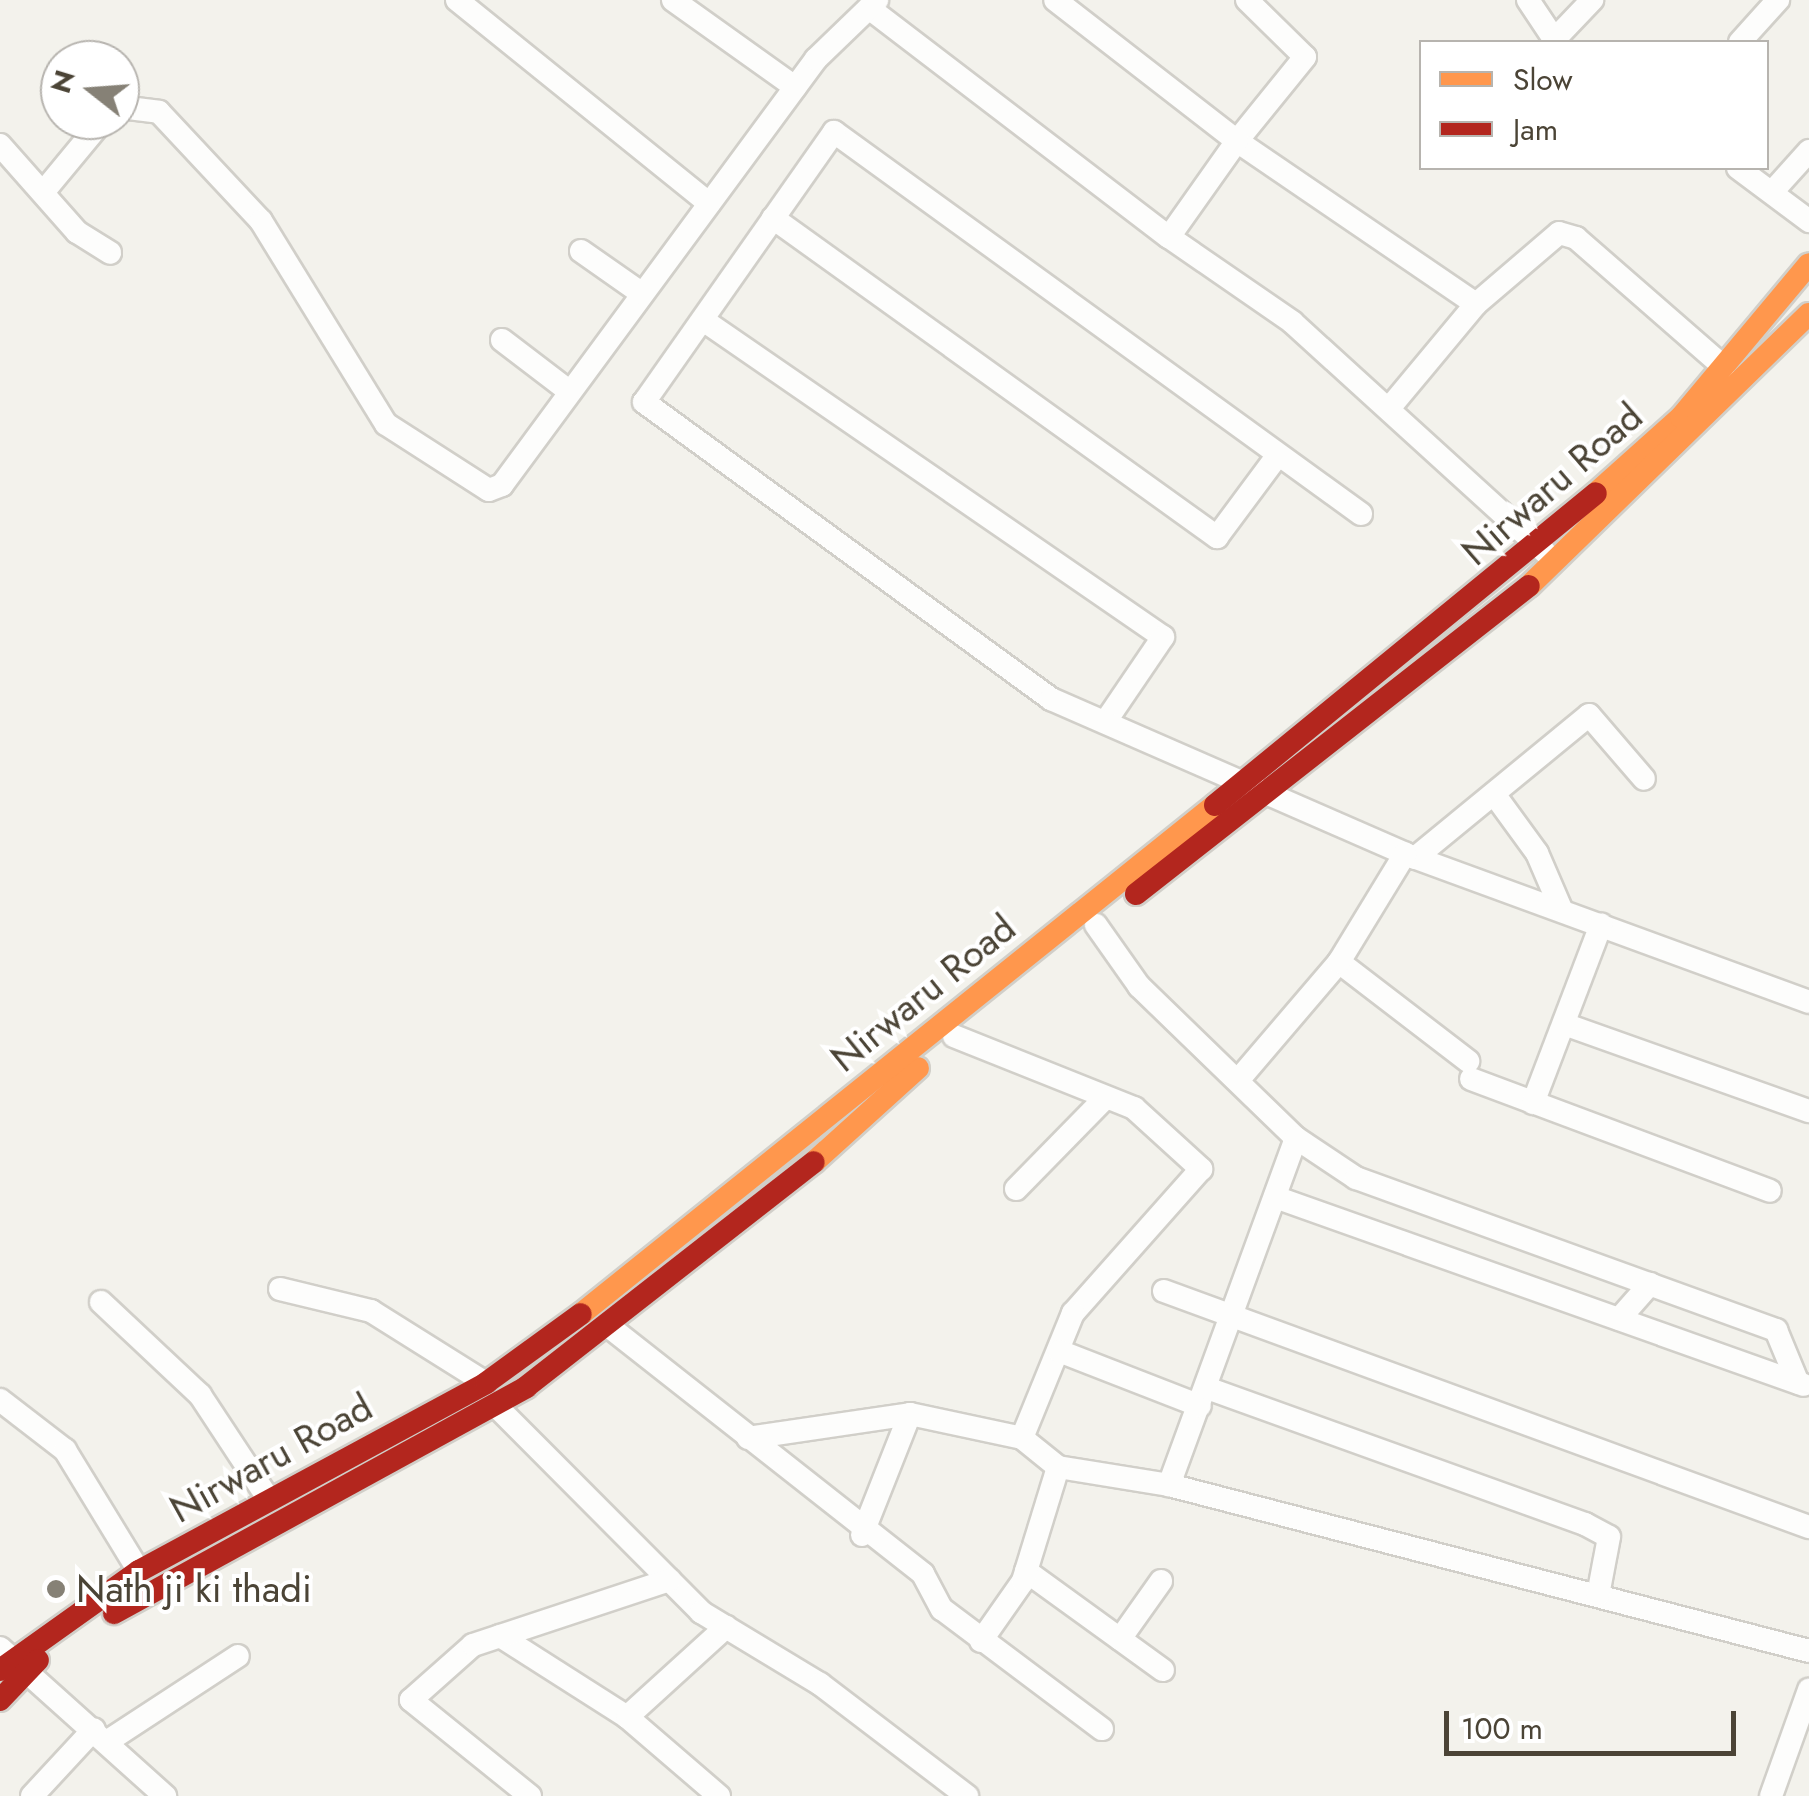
<!DOCTYPE html>
<html>
<head>
<meta charset="utf-8">
<style>
	body { margin:0 }
	#map { position:relative; width:1809px; height:1796px; overflow:hidden; background:#f3f2ec; font-family:Jost,sans-serif }
	div>[style] { position:absolute }
	.roads { filter:drop-shadow(2px 0 #d1cfc9) drop-shadow(-2px 0 #d1cfc9) drop-shadow(0 2px #d1cfc9) drop-shadow(0 -2px #d1cfc9) }
	.street>* { height:22px; margin:-11px; padding:0 11px; transform-origin:11px; border-radius:11px; background:#fdfdfc }
	.slow>* { height:22px; margin:-11px; padding:0 11px; transform-origin:11px; border-radius:11px; background:#ff974d }
	.jam>* { height:22px; margin:-11px; padding:0 11px; transform-origin:11px; border-radius:11px; background:#b3261e }
	.dots>* { width:28px; height:28px; translate:-50% -50%; box-sizing:border-box; border:5px solid #fff; border-radius:50% }
	span { translate:-50% -50%; white-space:nowrap; text-align:center; line-height:1.15; -webkit-text-stroke:8px #fff; paint-order:stroke }
	.street-label { font-size:38px; color:#4b4436 }
	.poi-label { font-size:38px; color:#4b4436 }
	.left { translate:0 -50%; text-align:left }
	.legend { position:absolute; left:1419px; top:40px; width:350px; height:130px; box-sizing:border-box; background:#fff; border:2px solid #b7b4af; margin:0; padding:12px 18px; list-style:none; font-size:30px; color:#4b4436 }
	.legend li { display:flex; align-items:center; gap:20px; height:50px }
	.legend b { width:50px; border:2px solid #b7b4af }
	.north { position:absolute; left:40px; top:40px; width:100px; height:100px; box-sizing:border-box; background:#fff; border:2px solid #b7b4af; border-radius:50%; rotate:287deg; font-size:28px; font-weight:700; line-height:40px; text-align:center; color:#4b4436 }
	.north::after { content:''; display:block; margin:auto; width:35px; height:45px; background:#868176; clip-path:polygon(50% 0,100% 100%,50% 72%,0 100%) }
	.scale { position:absolute; left:1444px; top:1711px; width:292px; height:45px; box-sizing:border-box; border:5px solid #4b4436; border-top:0; padding-left:12px; font-size:30px; line-height:35px; white-space:nowrap; color:#4b4436; -webkit-text-stroke:8px #fff; paint-order:stroke }
</style>
</head>
<body>
<div id="map">
	<div class="roads">
		<div class="street">
			<i style="left:457px;top:0;width:324px;rotate:38.9deg"></i>
			<i style="left:673px;top:0;width:150px;rotate:35.5deg"></i>
			<i style="left:1247px;top:0;width:81px;rotate:44.5deg"></i>
			<i style="left:1305px;top:57px;width:108px;rotate:129deg"></i>
			<i style="left:1237px;top:141px;width:289px;rotate:34.3deg"></i>
			<i style="left:1528px;top:0;width:50px;rotate:56.3deg"></i>
			<i style="left:869px;top:8px;width:377px;rotate:37.4deg"></i>
			<i style="left:1169px;top:237px;width:118px;rotate:-54.7deg"></i>
			<i style="left:1237px;top:141px;width:230px;rotate:-142.2deg"></i>
			<i style="left:1553px;top:41px;width:57px;rotate:-46.4deg"></i>
			<i style="left:1740px;top:42px;width:57px;rotate:-47.9deg"></i>
			<i style="left:120px;top:107px;width:39px;rotate:7deg"></i>
			<i style="left:159px;top:112px;width:149px;rotate:46.9deg"></i>
			<i style="left:261px;top:221px;width:238px;rotate:58.4deg"></i>
			<i style="left:386px;top:424px;width:122px;rotate:32.7deg"></i>
			<i style="left:489px;top:490px;width:14px;rotate:-21deg"></i>
			<i style="left:502px;top:485px;width:529px;rotate:-53.61deg"></i>
			<i style="left:816px;top:59px;width:85px;rotate:-44deg"></i>
			<i style="left:0;top:145px;width:116px;rotate:48.5deg"></i>
			<i style="left:77px;top:232px;width:39px;rotate:32deg"></i>
			<i style="left:1738px;top:168px;width:89px;rotate:36.7deg"></i>
			<i style="left:45px;top:190px;width:91px;rotate:-50.4deg"></i>
			<i style="left:1773px;top:191px;width:54px;rotate:-48deg"></i>
			<i style="left:773px;top:218px;width:547px;rotate:35.7deg"></i>
			<i style="left:1217px;top:537px;width:102px;rotate:-53.4deg"></i>
			<i style="left:1169px;top:237px;width:150px;rotate:34.6deg"></i>
			<i style="left:1292px;top:322px;width:342px;rotate:42.3deg"></i>
			<i style="left:581px;top:251px;width:73px;rotate:35deg"></i>
			<i style="left:706px;top:322px;width:555px;rotate:34.58deg"></i>
			<i style="left:1163px;top:637px;width:98px;rotate:124.2deg"></i>
			<i style="left:502px;top:340px;width:84px;rotate:37.3deg"></i>
			<i style="left:1391px;top:406px;width:133px;rotate:-50.2deg"></i>
			<i style="left:1476px;top:304px;width:109px;rotate:-40.5deg"></i>
			<i style="left:1559px;top:233px;width:18px;rotate:16deg"></i>
			<i style="left:1576px;top:238px;width:196px;rotate:41.1deg"></i>
			<i style="left:1361px;top:514px;width:651px;rotate:-144.06deg"></i>
			<i style="left:834px;top:132px;width:330px;rotate:125.1deg"></i>
			<i style="left:644px;top:402px;width:504px;rotate:36.12deg"></i>
			<i style="left:1051px;top:699px;width:386px;rotate:23.6deg"></i>
			<i style="left:1405px;top:854px;width:430px;rotate:20.1deg"></i>
			<i style="left:1494px;top:794px;width:73px;rotate:53.9deg"></i>
			<i style="left:1537px;top:853px;width:63px;rotate:66.7deg"></i>
			<i style="left:1415px;top:858px;width:225px;rotate:-39.4deg"></i>
			<i style="left:1589px;top:715px;width:84px;rotate:49.3deg"></i>
			<i style="left:1096px;top:925px;width:75px;rotate:54.8deg"></i>
			<i style="left:1139px;top:986px;width:219px;rotate:44.1deg"></i>
			<i style="left:1296px;top:1138px;width:370px;rotate:110.1deg"></i>
			<i style="left:1169px;top:1485px;width:661px;rotate:14.54deg"></i>
			<i style="left:1339px;top:962px;width:163px;rotate:37.5deg"></i>
			<i style="left:1564px;top:1024px;width:260px;rotate:19.6deg"></i>
			<i style="left:954px;top:1036px;width:194px;rotate:21.8deg"></i>
			<i style="left:1134px;top:1108px;width:91px;rotate:42.3deg"></i>
			<i style="left:1201px;top:1169px;width:193px;rotate:131.6deg"></i>
			<i style="left:1073px;top:1313px;width:135px;rotate:112.2deg"></i>
			<i style="left:1240px;top:1078px;width:153px;rotate:-49.5deg"></i>
			<i style="left:1339px;top:962px;width:127px;rotate:-58.6deg"></i>
			<i style="left:1471px;top:1079px;width:319px;rotate:20.5deg"></i>
			<i style="left:1533px;top:1103px;width:191px;rotate:-69.1deg"></i>
			<i style="left:1296px;top:1138px;width:72px;rotate:33.7deg"></i>
			<i style="left:1356px;top:1178px;width:447px;rotate:19.9deg"></i>
			<i style="left:1776px;top:1330px;width:57px;rotate:67.5deg"></i>
			<i style="left:1016px;top:1189px;width:127px;rotate:-45.6deg"></i>
			<i style="left:1275px;top:1197px;width:561px;rotate:19.56deg"></i>
			<i style="left:280px;top:1289px;width:94px;rotate:13.6deg"></i>
			<i style="left:371px;top:1311px;width:136px;rotate:32.1deg"></i>
			<i style="left:1164px;top:1291px;width:687px;rotate:20.1deg"></i>
			<i style="left:101px;top:1302px;width:136px;rotate:43.2deg"></i>
			<i style="left:200px;top:1395px;width:123px;rotate:56.6deg"></i>
			<i style="left:1619px;top:1319px;width:47px;rotate:-48.5deg"></i>
			<i style="left:607px;top:1325px;width:402px;rotate:38.2deg"></i>
			<i style="left:923px;top:1574px;width:40px;rotate:62deg"></i>
			<i style="left:942px;top:1609px;width:200px;rotate:36.9deg"></i>
			<i style="left:1059px;top:1351px;width:151px;rotate:21.3deg"></i>
			<i style="left:1207px;top:1388px;width:402px;rotate:19.8deg"></i>
			<i style="left:1585px;top:1524px;width:27px;rotate:28deg"></i>
			<i style="left:1609px;top:1537px;width:59px;rotate:100.7deg"></i>
			<i style="left:0;top:1400px;width:82px;rotate:37.6deg"></i>
			<i style="left:65px;top:1450px;width:142px;rotate:58.6deg"></i>
			<i style="left:496px;top:1406px;width:291px;rotate:45.1deg"></i>
			<i style="left:701px;top:1612px;width:139px;rotate:31.2deg"></i>
			<i style="left:820px;top:1684px;width:185px;rotate:37.3deg"></i>
			<i style="left:748px;top:1438px;width:164px;rotate:-8.4deg"></i>
			<i style="left:862px;top:1535px;width:130px;rotate:-68.4deg"></i>
			<i style="left:910px;top:1414px;width:115px;rotate:12.1deg"></i>
			<i style="left:1022px;top:1438px;width:46px;rotate:38.9deg"></i>
			<i style="left:1058px;top:1467px;width:112px;rotate:9.2deg"></i>
			<i style="left:1026px;top:1571px;width:169px;rotate:35.9deg"></i>
			<i style="left:500px;top:1636px;width:151px;rotate:32.5deg"></i>
			<i style="left:1120px;top:1639px;width:71px;rotate:-54.7deg"></i>
			<i style="left:981px;top:1641px;width:73px;rotate:-55deg"></i>
			<i style="left:1023px;top:1581px;width:119px;rotate:-72.9deg"></i>
			<i style="left:0;top:1648px;width:222px;rotate:41.9deg"></i>
			<i style="left:108px;top:1741px;width:155px;rotate:-33.2deg"></i>
			<i style="left:32px;top:1796px;width:91px;rotate:-47.2deg"></i>
			<i style="left:530px;top:1796px;width:153px;rotate:-141.1deg"></i>
			<i style="left:411px;top:1700px;width:83px;rotate:-41.6deg"></i>
			<i style="left:473px;top:1645px;width:207px;rotate:-18.3deg"></i>
			<i style="left:719px;top:1796px;width:121px;rotate:-139.3deg"></i>
			<i style="left:627px;top:1717px;width:134px;rotate:-42.3deg"></i>
			<i style="left:1771px;top:1796px;width:113px;rotate:-70.3deg"></i>
		</div>
		<div class="slow">
			<i style="left:1596px;top:493px;width:114px;rotate:-41.8deg"></i>
			<i style="left:1681px;top:417px;width:199px;rotate:-50.1deg"></i>
			<i style="left:1529px;top:586px;width:390px;rotate:-44.2deg"></i>
			<i style="left:814px;top:1162px;width:140px;rotate:-42.1deg"></i>
			<i style="left:581px;top:1314px;width:813px;rotate:-38.76deg"></i>
		</div>
		<div class="jam">
			<i style="left:1215px;top:805px;width:492px;rotate:-39.3deg"></i>
			<i style="left:1136px;top:894px;width:499px;rotate:-38.1deg"></i>
			<i style="left:114px;top:1613px;width:470px;rotate:-28.7deg"></i>
			<i style="left:526px;top:1387px;width:365px;rotate:-38deg"></i>
			<i style="left:0;top:1670px;width:171px;rotate:-35.5deg"></i>
			<i style="left:139px;top:1571px;width:395px;rotate:-28.4deg"></i>
			<i style="left:486px;top:1383px;width:117px;rotate:-36deg"></i>
			<i style="left:0;top:1700px;width:55px;rotate:-46.5deg"></i>
		</div>
	</div>
	<div class="dots">
		<i style="left:56px;top:1589px;background:#868176"></i>
	</div>
	<div class="street-label">
		<span style="left:1552px;top:484px;rotate:-41deg">Nirwaru Road</span>
		<span style="left:923px;top:993px;rotate:-39deg">Nirwaru Road</span>
		<span style="left:271px;top:1458px;rotate:-29deg">Nirwaru Road</span>
	</div>
	<div class="poi-label">
		<span class="left" style="left:76px;top:1589px">Nath ji ki thadi</span>
	</div>
	<ul class="legend">
	<li><b style="height:12px;background:#ff974d"></b>Slow</li>
	<li><b style="height:12px;background:#b3261e"></b>Jam</li>
	</ul>
	<div class="north">N</div>
	<div class="scale">100 m</div>
</div>
</body>
</html>
